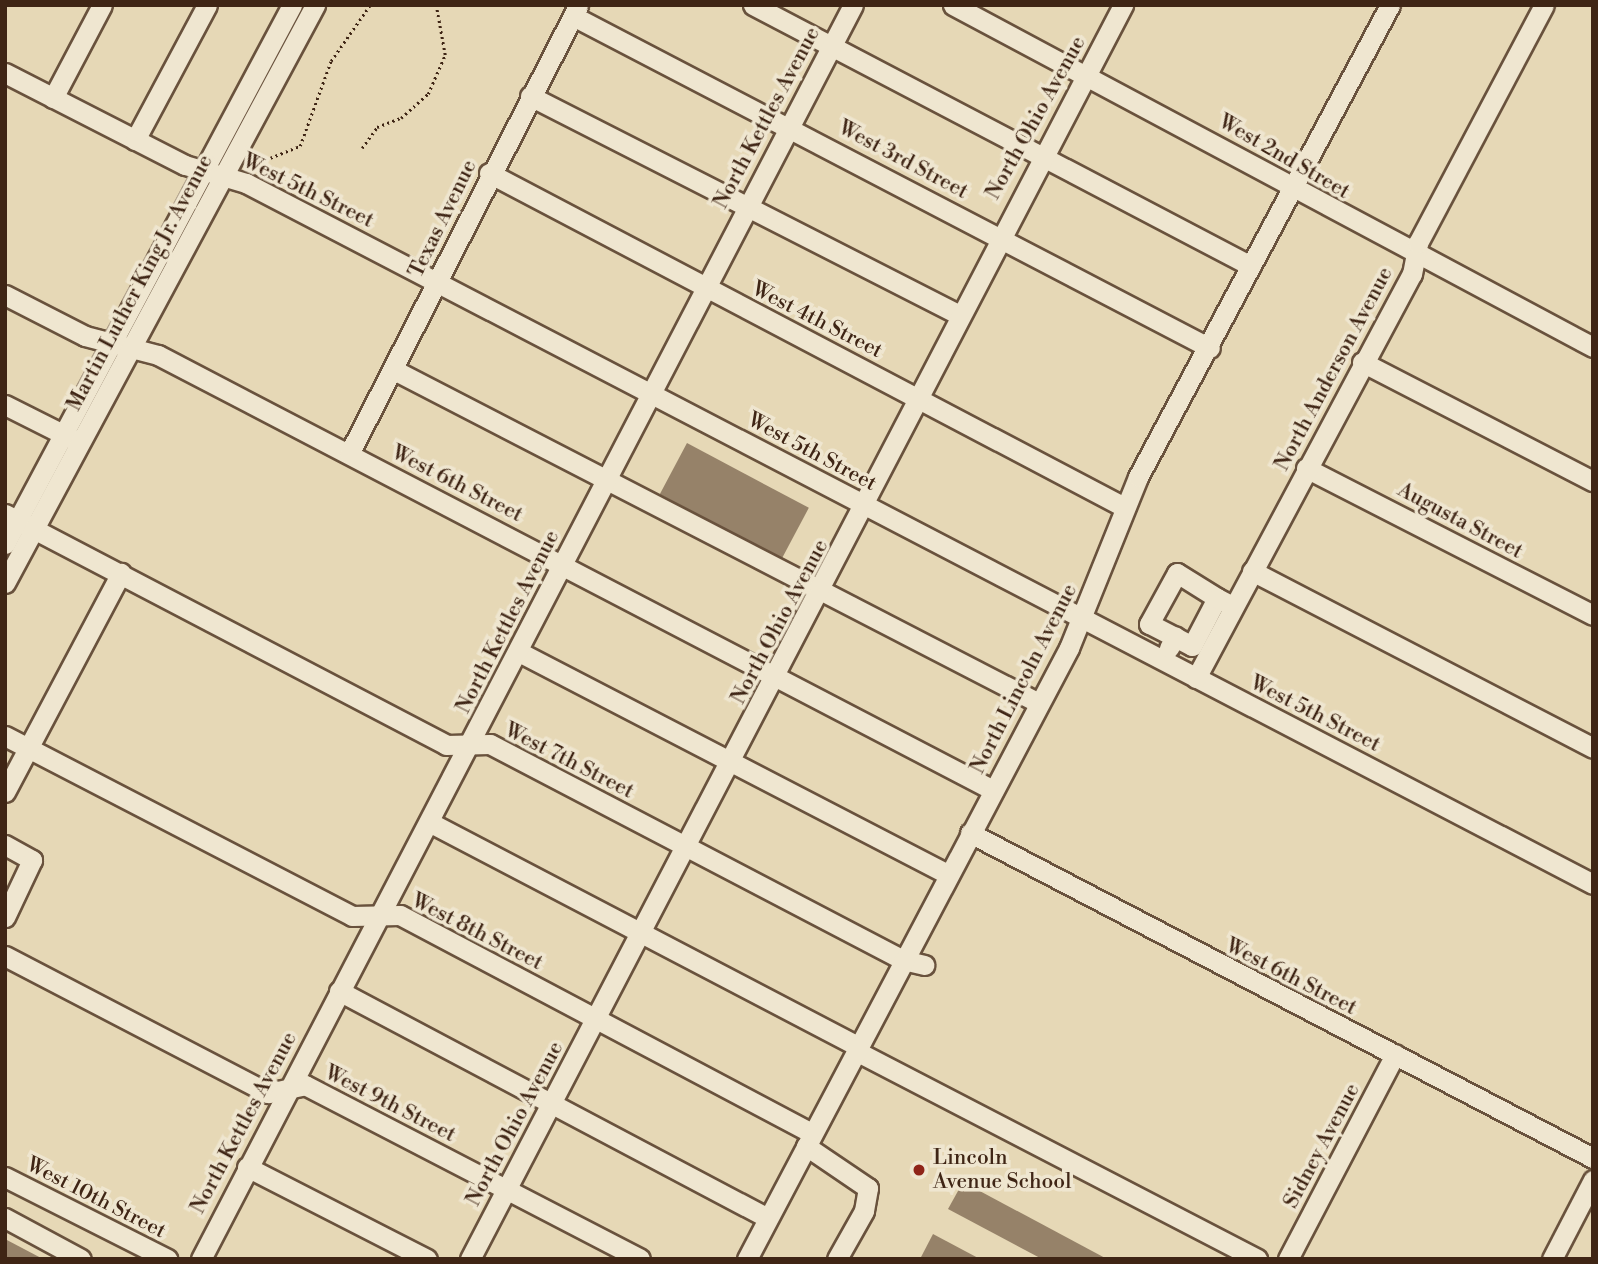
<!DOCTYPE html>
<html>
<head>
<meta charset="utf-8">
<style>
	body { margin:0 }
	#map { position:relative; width:1598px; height:1264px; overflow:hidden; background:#e6d8b6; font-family:"Libre Bodoni",serif }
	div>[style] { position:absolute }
	.building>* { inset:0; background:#968269; transform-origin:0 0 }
	.path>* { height:2.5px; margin-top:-1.25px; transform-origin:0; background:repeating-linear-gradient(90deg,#3f2515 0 2px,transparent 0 5.5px) }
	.roads { filter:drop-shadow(2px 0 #69523d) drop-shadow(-2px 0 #69523d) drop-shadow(0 2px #69523d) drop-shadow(0 -2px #69523d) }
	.minor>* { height:19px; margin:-9.5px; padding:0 9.5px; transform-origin:9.5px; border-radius:9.5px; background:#efe6d0 }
	.dots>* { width:19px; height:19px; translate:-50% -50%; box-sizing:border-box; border:4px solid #efe6d0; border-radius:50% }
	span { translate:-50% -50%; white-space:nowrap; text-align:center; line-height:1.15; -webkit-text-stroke:7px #efe6d0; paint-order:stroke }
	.street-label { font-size:21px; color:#3f2515 }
	.poi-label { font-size:21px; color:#3f2515 }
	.left { translate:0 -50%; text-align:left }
	.frame { position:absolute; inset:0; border:7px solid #3f2515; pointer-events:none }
</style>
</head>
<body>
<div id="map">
	<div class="building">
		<i style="left:687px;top:443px;width:138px;height:58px;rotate:28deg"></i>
		<i style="clip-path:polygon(963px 1182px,1107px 1259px,1042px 1259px,948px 1209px)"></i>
		<i style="clip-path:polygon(933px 1234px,980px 1259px,920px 1259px)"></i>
		<i style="clip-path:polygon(5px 1239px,43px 1259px,5px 1259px)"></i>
	</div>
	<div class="path">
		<i style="left:362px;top:148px;width:26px;rotate:-54deg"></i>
		<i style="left:377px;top:127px;width:26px;rotate:-21deg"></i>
		<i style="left:401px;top:118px;width:36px;rotate:-42deg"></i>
		<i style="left:428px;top:94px;width:43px;rotate:-66.4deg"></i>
		<i style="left:445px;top:55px;width:51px;rotate:-100.2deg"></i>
		<i style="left:250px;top:166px;width:54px;rotate:-21.8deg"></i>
		<i style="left:300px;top:146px;width:90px;rotate:-70deg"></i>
		<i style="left:331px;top:61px;width:68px;rotate:-55.1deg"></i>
	</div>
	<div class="roads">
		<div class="minor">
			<i style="left:753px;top:5px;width:562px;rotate:27.66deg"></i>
			<i style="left:953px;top:5px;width:726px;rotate:28.12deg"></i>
			<i style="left:573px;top:16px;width:718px;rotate:27.53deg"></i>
			<i style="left:5px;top:73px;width:202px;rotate:27.1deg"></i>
			<i style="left:185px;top:165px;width:64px;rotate:16.4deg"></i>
			<i style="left:246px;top:183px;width:1518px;rotate:27.49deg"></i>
			<i style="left:530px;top:96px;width:480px;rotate:27deg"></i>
			<i style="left:53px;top:98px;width:105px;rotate:-62.2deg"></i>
			<i style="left:135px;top:140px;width:153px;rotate:-61.9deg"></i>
			<i style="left:489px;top:173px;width:717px;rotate:27.74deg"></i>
			<i style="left:5px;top:295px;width:90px;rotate:27.1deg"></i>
			<i style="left:85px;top:336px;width:75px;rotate:14.6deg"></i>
			<i style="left:158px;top:355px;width:942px;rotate:27.52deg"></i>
			<i style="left:1362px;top:362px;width:260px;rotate:27.3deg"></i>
			<i style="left:394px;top:370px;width:726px;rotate:27.31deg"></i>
			<i style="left:5px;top:405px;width:74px;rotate:26.6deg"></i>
			<i style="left:349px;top:454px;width:503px;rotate:-62.93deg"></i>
			<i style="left:1306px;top:468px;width:322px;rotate:27.1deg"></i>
			<i style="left:5px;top:514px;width:498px;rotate:27.6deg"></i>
			<i style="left:446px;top:745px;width:44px;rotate:-1.3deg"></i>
			<i style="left:490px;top:744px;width:466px;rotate:27.6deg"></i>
			<i style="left:903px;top:960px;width:22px;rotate:13deg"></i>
			<i style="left:5px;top:544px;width:611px;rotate:-61.97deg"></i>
			<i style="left:1252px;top:571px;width:384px;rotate:27.4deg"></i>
			<i style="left:5px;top:583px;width:656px;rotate:-61.79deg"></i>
			<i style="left:1175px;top:637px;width:29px;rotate:-153deg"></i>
			<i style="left:1149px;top:624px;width:58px;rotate:-61.2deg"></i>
			<i style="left:1177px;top:573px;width:47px;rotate:32deg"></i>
			<i style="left:1169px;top:648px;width:13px;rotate:-61deg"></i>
			<i style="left:1175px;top:637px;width:19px;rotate:28deg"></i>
			<i style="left:1192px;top:646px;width:54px;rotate:-62.5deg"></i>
			<i style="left:1217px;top:598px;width:13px;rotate:27deg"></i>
			<i style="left:519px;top:652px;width:483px;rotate:27.4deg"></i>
			<i style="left:1196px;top:678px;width:458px;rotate:-61.9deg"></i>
			<i style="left:1412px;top:274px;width:32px;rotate:-79deg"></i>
			<i style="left:1418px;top:243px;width:269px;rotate:-62.1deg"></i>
			<i style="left:5px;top:736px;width:391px;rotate:27.4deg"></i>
			<i style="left:352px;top:916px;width:48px;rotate:-1.2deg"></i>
			<i style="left:400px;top:915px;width:466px;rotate:27.9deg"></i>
			<i style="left:5px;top:792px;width:248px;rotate:-62.1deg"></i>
			<i style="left:429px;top:822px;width:484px;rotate:27.6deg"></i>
			<i style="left:970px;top:833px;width:703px;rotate:27.55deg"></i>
			<i style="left:5px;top:845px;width:31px;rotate:29deg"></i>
			<i style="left:32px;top:860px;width:63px;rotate:115.3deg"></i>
			<i style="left:5px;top:956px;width:297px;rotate:27.5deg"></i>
			<i style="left:268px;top:1093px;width:38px;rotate:-12deg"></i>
			<i style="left:305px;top:1085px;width:377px;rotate:27.4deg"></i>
			<i style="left:339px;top:991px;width:485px;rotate:27.9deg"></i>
			<i style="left:856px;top:1051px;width:452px;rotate:27.4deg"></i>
			<i style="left:806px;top:1146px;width:75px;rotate:34.1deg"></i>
			<i style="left:868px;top:1188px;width:23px;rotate:100deg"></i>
			<i style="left:864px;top:1211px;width:55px;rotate:119.4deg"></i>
			<i style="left:247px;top:1167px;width:202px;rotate:27.1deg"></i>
			<i style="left:5px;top:1177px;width:182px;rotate:26.8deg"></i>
			<i style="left:5px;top:1218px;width:86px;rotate:28.3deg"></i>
			<i style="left:201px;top:1259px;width:1413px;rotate:-62.53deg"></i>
			<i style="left:470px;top:1259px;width:1414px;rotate:-62.49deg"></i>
			<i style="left:747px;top:1259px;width:691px;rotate:-62.21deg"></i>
			<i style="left:1069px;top:648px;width:184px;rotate:-68deg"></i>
			<i style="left:1138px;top:477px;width:535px;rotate:-61.9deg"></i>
			<i style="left:1288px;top:1259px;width:231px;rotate:-62.4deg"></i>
			<i style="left:1552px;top:1259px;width:89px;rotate:-62.6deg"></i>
		</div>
	</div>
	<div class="dots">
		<i style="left:919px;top:1170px;background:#8f2418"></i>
	</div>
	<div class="street-label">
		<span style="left:767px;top:118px;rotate:-62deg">North Kettles Avenue</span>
		<span style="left:1036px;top:118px;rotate:-61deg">North Ohio Avenue</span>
		<span style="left:1284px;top:157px;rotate:30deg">West 2nd Street</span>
		<span style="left:903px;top:160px;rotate:28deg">West 3rd Street</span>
		<span style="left:308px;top:191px;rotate:26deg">West 5th Street</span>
		<span style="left:443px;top:219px;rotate:-64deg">Texas Avenue</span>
		<span style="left:140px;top:283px;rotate:-62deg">Martin Luther King Jr. Avenue</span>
		<span style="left:817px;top:320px;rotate:27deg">West 4th Street</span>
		<span style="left:1334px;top:369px;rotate:-62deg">North Anderson Avenue</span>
		<span style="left:812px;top:452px;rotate:28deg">West 5th Street</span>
		<span style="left:457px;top:484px;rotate:27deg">West 6th Street</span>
		<span style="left:1460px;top:521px;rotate:28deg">Augusta Street</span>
		<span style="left:508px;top:622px;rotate:-63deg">North Kettles Avenue</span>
		<span style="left:780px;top:622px;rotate:-62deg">North Ohio Avenue</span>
		<span style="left:1024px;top:679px;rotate:-63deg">North Lincoln Avenue</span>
		<span style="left:1315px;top:714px;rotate:27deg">West 5th Street</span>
		<span style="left:569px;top:761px;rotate:27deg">West 7th Street</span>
		<span style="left:477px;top:932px;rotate:27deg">West 8th Street</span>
		<span style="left:1291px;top:977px;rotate:27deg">West 6th Street</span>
		<span style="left:390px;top:1104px;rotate:27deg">West 9th Street</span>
		<span style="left:244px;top:1123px;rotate:-62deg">North Kettles Avenue</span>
		<span style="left:515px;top:1124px;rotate:-62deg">North Ohio Avenue</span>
		<span style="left:1322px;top:1146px;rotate:-62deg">Sidney Avenue</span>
		<span style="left:96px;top:1198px;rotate:27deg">West 10th Street</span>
	</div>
	<div class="poi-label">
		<span class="left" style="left:933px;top:1170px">Lincoln<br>Avenue School</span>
	</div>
	<div class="frame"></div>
</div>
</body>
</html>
